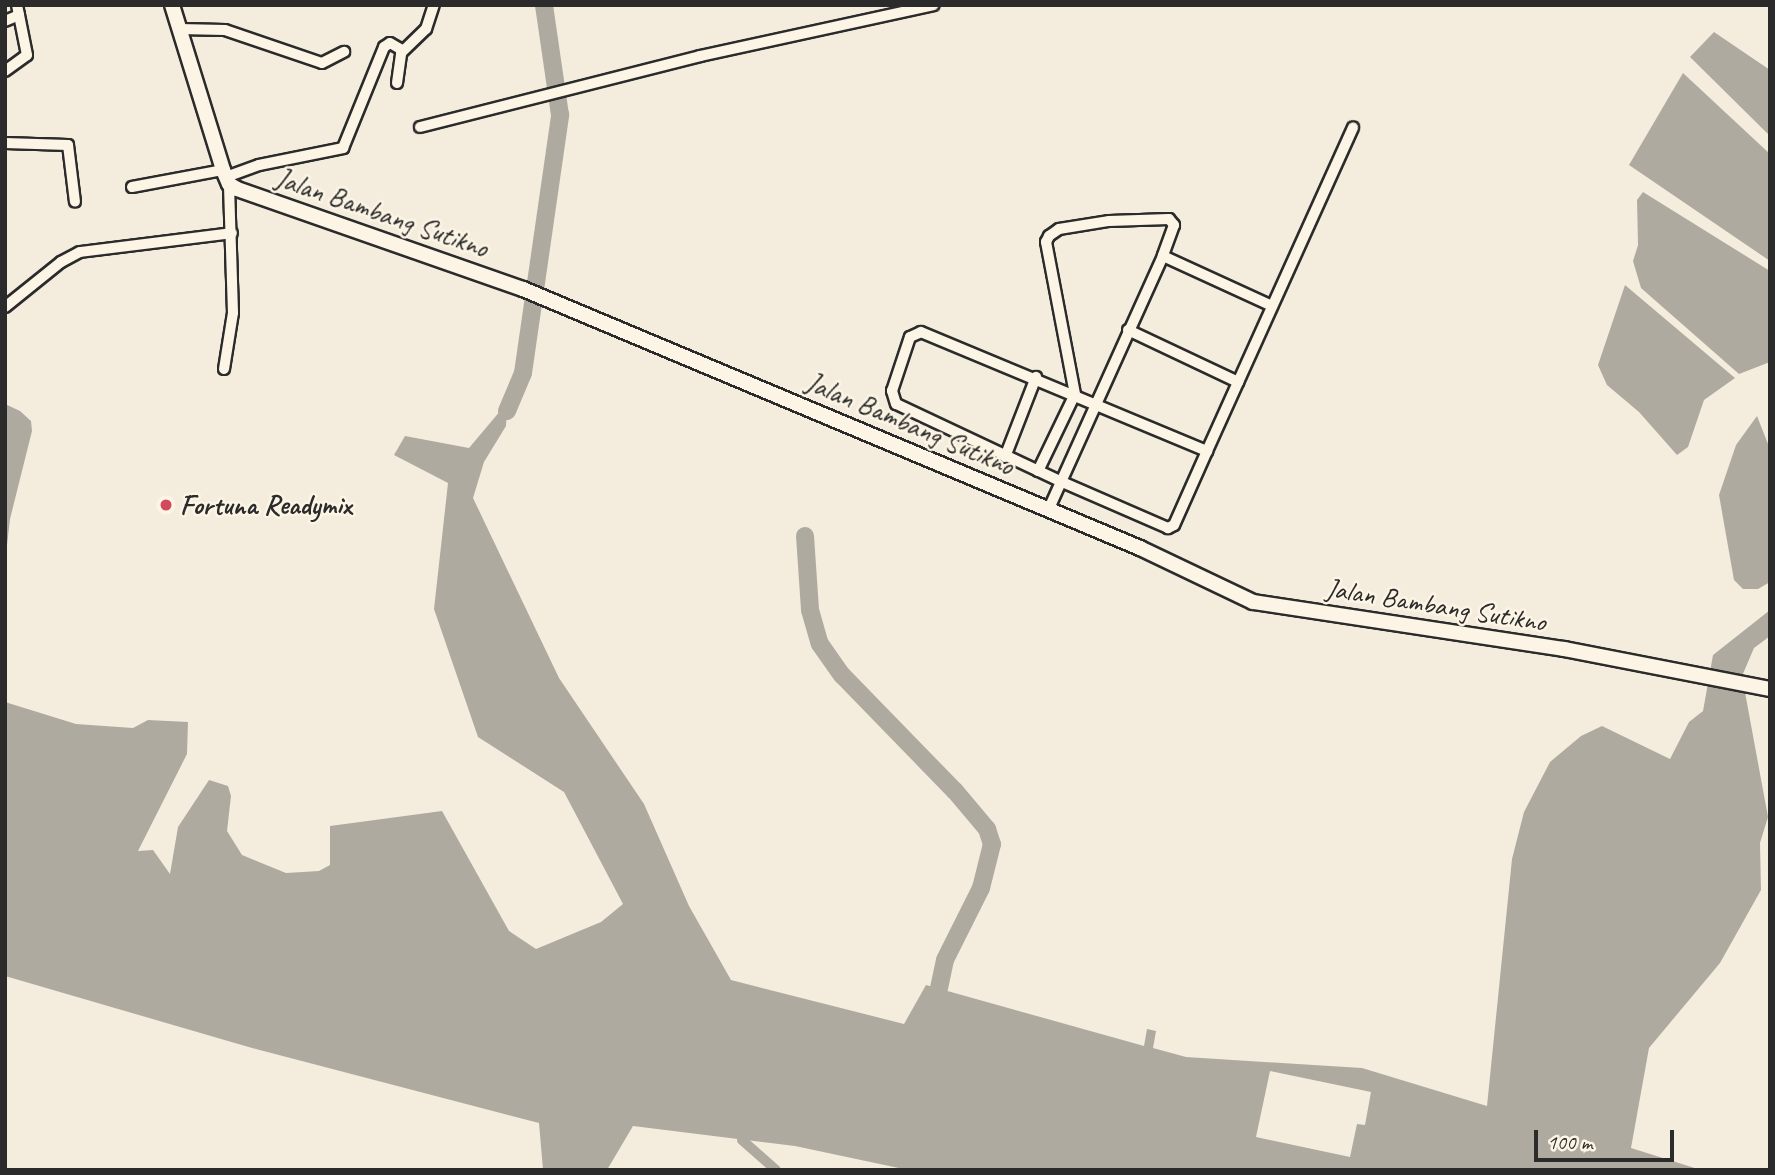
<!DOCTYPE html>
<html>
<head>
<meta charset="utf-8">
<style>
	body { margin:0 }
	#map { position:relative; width:1775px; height:1175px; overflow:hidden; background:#f4edde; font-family:Caveat,sans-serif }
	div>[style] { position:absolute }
	.water>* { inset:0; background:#afaaa0 }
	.pier>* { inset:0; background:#f4edde }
	.canal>* { height:10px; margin:-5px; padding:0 5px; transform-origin:5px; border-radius:5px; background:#afaaa0 }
	.river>* { height:18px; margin:-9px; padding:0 9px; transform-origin:9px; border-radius:9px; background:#afaaa0 }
	.roads { filter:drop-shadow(2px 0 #2b2b2b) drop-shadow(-2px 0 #2b2b2b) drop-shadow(0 2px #2b2b2b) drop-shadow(0 -2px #2b2b2b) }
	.street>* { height:10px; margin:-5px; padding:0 5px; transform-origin:5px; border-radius:5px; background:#fcf5e5 }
	.secondary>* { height:14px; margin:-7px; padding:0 7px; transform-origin:7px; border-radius:7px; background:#fcf5e5 }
	.dots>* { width:19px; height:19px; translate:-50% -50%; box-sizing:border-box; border:4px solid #fcf5e5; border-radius:50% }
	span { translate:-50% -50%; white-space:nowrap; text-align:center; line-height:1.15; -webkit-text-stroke:5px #fcf5e5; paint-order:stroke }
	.street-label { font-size:28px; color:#2b2b2b }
	.poi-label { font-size:28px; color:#2b2b2b; font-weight:700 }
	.left { translate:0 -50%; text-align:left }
	.frame { position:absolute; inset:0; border:7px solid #2b2b2b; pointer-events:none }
	.scale { position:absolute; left:1534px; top:1130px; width:140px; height:32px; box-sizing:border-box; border:4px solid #2b2b2b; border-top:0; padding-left:9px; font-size:21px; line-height:24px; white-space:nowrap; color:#2b2b2b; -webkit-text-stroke:5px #fcf5e5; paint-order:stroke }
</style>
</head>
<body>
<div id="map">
	<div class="water">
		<i style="clip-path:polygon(1714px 32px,1770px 70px,1770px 136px,1690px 57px)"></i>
		<i style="clip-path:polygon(1683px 73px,1770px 154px,1770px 261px,1629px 165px)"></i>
		<i style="clip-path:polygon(1643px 192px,1770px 271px,1770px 362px,1739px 374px,1641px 288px,1633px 261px,1638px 245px,1637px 200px)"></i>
		<i style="clip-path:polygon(1625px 285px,1735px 378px,1704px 400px,1688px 447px,1677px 455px,1639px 412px,1607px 385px,1598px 365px)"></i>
		<i style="clip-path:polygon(5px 404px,20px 411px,31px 421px,32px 431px,10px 519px,5px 563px)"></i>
		<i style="clip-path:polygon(501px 410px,507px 411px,506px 426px,484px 462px,473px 498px,559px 678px,644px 804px,689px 906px,731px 980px,904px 1024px,926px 985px,1144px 1046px,1147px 1029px,1156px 1031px,1153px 1048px,1186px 1057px,1362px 1068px,1487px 1106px,1512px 859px,1524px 812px,1550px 762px,1581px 736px,1602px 726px,1670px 759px,1689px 722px,1703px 711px,1713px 655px,1770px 610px,1770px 636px,1754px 648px,1742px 676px,1768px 817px,1760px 843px,1761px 890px,1720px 963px,1649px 1048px,1631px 1148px,1701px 1170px,908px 1170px,795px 1146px,633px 1126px,607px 1170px,543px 1170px,539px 1123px,252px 1048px,5px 976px,5px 702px,76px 724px,133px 728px,148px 720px,188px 722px,187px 754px,138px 851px,153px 850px,170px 874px,178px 827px,209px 780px,228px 786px,231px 796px,227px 831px,242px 855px,286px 873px,319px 871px,330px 865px,330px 826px,442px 811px,509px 931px,536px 949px,601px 922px,623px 904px,564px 792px,478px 737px,434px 609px,448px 483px,394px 455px,405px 436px,469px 448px)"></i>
		<i style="clip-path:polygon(1757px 416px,1770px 449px,1770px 582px,1758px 589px,1743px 589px,1734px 580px,1719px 495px,1736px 445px)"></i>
	</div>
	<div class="pier">
		<i style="clip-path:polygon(1270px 1071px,1371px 1092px,1365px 1125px,1357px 1124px,1350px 1157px,1256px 1137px)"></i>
	</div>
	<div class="canal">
		<i style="left:742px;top:1140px;width:45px;rotate:41.4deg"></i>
	</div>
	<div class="river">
		<i style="left:507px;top:411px;width:41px;rotate:-67.2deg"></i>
		<i style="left:523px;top:373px;width:261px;rotate:-81.8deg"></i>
		<i style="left:560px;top:115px;width:111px;rotate:-98.3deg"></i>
		<i style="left:805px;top:536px;width:74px;rotate:86.1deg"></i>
		<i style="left:810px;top:610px;width:35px;rotate:74deg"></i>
		<i style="left:820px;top:644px;width:38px;rotate:55deg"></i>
		<i style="left:842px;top:675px;width:162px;rotate:45.8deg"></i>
		<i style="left:955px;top:791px;width:50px;rotate:49.9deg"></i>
		<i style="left:987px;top:829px;width:16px;rotate:72deg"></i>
		<i style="left:992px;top:844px;width:45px;rotate:104deg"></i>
		<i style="left:981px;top:888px;width:80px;rotate:116.6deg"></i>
		<i style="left:945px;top:960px;width:30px;rotate:102deg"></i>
	</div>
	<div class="roads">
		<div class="street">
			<i style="left:5px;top:21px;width:15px;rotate:-23deg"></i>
			<i style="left:19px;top:15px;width:10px;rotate:-101deg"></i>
			<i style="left:179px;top:29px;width:46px;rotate:1.2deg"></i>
			<i style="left:225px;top:30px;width:102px;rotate:18.8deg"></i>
			<i style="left:322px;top:63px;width:25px;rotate:-27deg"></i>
			<i style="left:5px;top:71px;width:27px;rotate:-36deg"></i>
			<i style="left:27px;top:55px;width:41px;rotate:-101.3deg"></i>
			<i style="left:397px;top:83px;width:30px;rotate:-82deg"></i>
			<i style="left:401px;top:53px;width:35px;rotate:-44deg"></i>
			<i style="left:426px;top:29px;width:25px;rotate:-72deg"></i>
			<i style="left:420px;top:127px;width:289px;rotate:-14.2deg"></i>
			<i style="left:700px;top:56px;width:239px;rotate:-12.3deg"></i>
			<i style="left:5px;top:143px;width:63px;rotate:1.8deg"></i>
			<i style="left:68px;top:145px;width:57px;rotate:83deg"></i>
			<i style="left:226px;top:177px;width:35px;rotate:-20deg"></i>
			<i style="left:259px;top:165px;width:86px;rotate:-11.4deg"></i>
			<i style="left:343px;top:148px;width:109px;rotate:-67.9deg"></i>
			<i style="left:384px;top:47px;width:7px;rotate:-34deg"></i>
			<i style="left:390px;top:43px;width:14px;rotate:30deg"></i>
			<i style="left:132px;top:187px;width:93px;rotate:-10.6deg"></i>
			<i style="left:1163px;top:256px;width:120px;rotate:24.6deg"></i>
			<i style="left:5px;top:307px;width:72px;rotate:-38.8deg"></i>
			<i style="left:61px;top:262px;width:21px;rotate:-28deg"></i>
			<i style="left:80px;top:252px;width:153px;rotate:-7.1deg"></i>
			<i style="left:1128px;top:330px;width:122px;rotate:25.3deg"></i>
			<i style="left:921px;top:332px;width:310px;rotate:22.6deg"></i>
			<i style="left:1207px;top:451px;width:81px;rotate:114deg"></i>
			<i style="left:1174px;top:525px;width:7px;rotate:153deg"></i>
			<i style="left:1168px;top:528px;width:116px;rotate:-156.5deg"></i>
			<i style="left:1062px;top:482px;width:183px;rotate:-154.8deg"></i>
			<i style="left:896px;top:404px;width:14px;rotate:-107deg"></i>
			<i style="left:892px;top:391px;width:57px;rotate:-71.6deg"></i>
			<i style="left:910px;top:337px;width:12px;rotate:-24deg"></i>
			<i style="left:224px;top:369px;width:57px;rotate:-80.9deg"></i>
			<i style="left:233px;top:313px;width:129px;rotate:-91.8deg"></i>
			<i style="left:1207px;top:451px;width:355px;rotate:-65.7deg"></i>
			<i style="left:1005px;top:457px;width:86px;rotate:-68.8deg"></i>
			<i style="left:1038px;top:471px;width:85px;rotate:-64.3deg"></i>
			<i style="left:1075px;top:394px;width:155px;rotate:-100.8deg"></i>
			<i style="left:1046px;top:242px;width:7px;rotate:-63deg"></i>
			<i style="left:1049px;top:236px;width:12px;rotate:-35deg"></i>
			<i style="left:1059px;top:229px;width:51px;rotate:-9.1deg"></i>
			<i style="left:1109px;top:221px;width:60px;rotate:-1.9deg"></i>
			<i style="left:1169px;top:219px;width:8px;rotate:50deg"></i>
			<i style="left:1174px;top:225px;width:33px;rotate:110deg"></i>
			<i style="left:1163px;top:256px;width:277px;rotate:114.3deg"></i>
		</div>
		<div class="secondary">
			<i style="left:172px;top:5px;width:173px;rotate:72.8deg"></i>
			<i style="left:223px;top:170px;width:15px;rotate:67deg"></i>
			<i style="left:229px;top:184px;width:9px;rotate:32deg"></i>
			<i style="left:237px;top:189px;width:303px;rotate:19.3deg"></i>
			<i style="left:523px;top:289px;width:669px;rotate:22.77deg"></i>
			<i style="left:1140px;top:548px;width:125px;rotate:25.5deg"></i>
			<i style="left:1253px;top:602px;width:315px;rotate:8.6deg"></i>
			<i style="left:1564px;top:649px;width:210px;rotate:11deg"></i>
		</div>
	</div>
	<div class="dots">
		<i style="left:166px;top:505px;background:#d1495b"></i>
	</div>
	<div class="street-label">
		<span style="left:382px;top:213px;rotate:19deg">Jalan Bambang Sutikno</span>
		<span style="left:910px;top:424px;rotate:23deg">Jalan Bambang Sutikno</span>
		<span style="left:1436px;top:605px;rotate:9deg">Jalan Bambang Sutikno</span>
	</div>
	<div class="poi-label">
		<span class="left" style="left:180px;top:505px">Fortuna Readymix</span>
	</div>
	<div class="frame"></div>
	<div class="scale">100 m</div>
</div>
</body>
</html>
